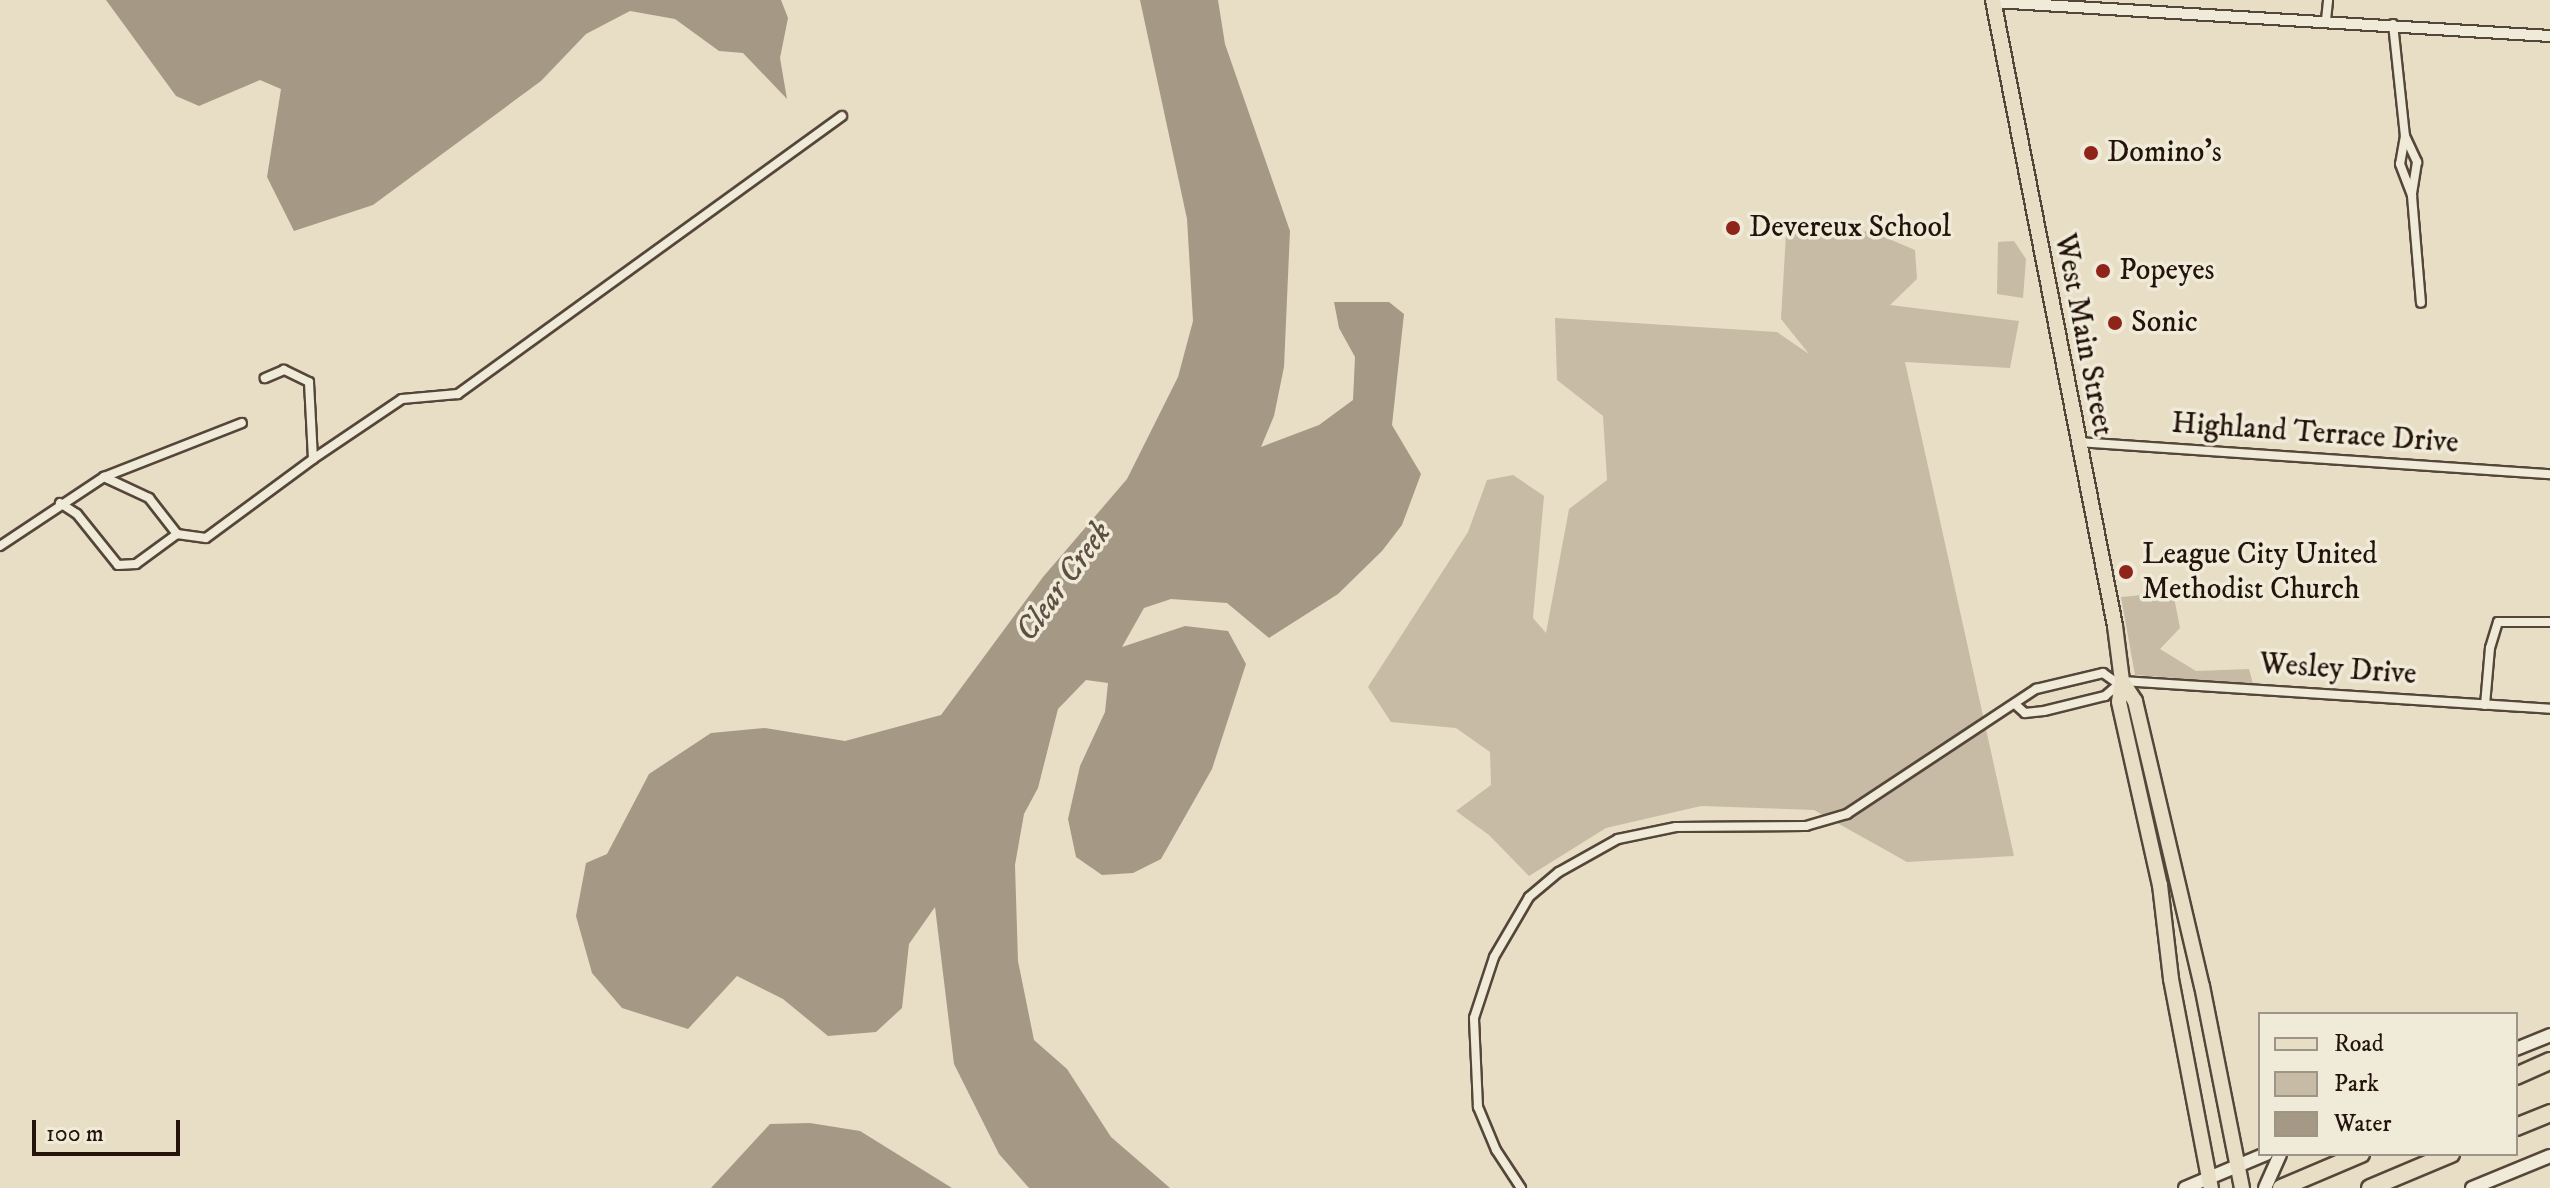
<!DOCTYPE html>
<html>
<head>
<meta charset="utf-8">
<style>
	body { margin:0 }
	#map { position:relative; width:2550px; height:1188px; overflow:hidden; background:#e8dec5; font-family:"IM FELL DW Pica",serif }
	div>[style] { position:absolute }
	.green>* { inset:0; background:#c7bba5 }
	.water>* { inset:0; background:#a59986 }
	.roads { filter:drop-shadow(2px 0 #55463a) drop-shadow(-2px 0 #55463a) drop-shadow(0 2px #55463a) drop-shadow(0 -2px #55463a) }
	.minor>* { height:8px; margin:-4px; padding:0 4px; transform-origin:4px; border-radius:4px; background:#f0ead9 }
	.tertiary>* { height:10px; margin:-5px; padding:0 5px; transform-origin:5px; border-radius:5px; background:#f0ead9 }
	.secondary>* { height:12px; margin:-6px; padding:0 6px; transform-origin:6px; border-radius:6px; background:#f0ead9 }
	.primary>* { height:14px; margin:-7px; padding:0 7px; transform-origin:7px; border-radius:7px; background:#e8dec5 }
	.motorway>* { height:16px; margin:-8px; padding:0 8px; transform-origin:8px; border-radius:8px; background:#e8dec5 }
	.dots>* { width:22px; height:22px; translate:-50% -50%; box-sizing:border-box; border:4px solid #f0ead9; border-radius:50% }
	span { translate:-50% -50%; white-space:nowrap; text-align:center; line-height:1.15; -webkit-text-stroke:7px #f0ead9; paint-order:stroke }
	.poi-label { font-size:30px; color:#24130b }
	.left { translate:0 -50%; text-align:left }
	.street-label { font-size:30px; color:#24130b }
	.water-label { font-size:32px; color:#5e4f42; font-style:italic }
	.legend { position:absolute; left:2258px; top:1012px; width:260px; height:144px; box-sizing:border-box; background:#f0ead9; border:2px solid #9e9487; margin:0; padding:10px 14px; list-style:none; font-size:24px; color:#24130b }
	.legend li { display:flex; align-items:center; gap:16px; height:40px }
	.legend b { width:40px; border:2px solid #9e9487 }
	.scale { position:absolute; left:32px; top:1120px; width:148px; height:36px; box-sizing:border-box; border:4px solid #24130b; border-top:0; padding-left:10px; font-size:24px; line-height:28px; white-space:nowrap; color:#24130b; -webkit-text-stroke:6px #f0ead9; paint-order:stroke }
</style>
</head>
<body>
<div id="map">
	<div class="green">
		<i style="clip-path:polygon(1816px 219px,1826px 235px,1870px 231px,1915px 250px,1917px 279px,1890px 305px,2019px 321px,2010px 368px,1905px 362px,2014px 856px,1907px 862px,1814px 810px,1701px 806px,1606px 828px,1529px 876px,1489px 835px,1456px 811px,1491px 785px,1490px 752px,1456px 728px,1391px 722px,1368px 687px,1468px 532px,1487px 480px,1513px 475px,1544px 496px,1533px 618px,1546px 633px,1569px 509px,1607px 480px,1603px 416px,1557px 380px,1555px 318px,1777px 332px,1809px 354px,1781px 319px,1786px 234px)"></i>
		<i style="clip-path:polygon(2014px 241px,2026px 259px,2023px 298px,1997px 294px,1998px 242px)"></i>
		<i style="clip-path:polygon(2173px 592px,2180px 628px,2160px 649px,2196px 671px,2249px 669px,2253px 684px,2135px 675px,2121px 597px)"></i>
	</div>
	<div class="water">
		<i style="clip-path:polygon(106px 0,781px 0,788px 18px,780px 58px,787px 99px,743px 53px,719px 51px,675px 19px,630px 11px,586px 34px,541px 81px,373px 205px,294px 231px,267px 177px,281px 89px,260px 80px,199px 106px,176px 96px)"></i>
		<i style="clip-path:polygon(1140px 0,1218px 0,1225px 44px,1290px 231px,1284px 367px,1274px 416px,1261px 447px,1319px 425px,1353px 400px,1355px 357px,1339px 328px,1334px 302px,1389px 302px,1404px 314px,1392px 425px,1421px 474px,1402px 525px,1382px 551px,1338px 594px,1269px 638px,1227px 603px,1171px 599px,1144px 608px,1122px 647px,1185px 626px,1228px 631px,1246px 664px,1212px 769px,1161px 859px,1133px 873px,1102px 875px,1076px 857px,1068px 819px,1080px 766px,1105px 712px,1108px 683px,1086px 680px,1058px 709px,1038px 788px,1024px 814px,1015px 865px,1018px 961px,1034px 1040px,1067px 1069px,1111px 1137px,1170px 1188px,1029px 1188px,999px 1154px,954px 1064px,935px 907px,909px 944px,902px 1008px,876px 1032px,828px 1036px,783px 999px,737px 976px,688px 1029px,622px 1008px,592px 973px,576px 916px,586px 863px,607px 854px,649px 774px,711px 733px,765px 728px,845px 741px,941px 715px,1043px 577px,1127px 479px,1178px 377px,1193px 321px,1187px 219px)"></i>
		<i style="clip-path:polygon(810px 1123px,860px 1131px,952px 1188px,711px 1188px,770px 1124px)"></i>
	</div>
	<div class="roads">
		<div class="minor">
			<i style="left:2326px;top:20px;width:20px;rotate:-84deg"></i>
			<i style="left:2393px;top:24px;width:113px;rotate:83.9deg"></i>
			<i style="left:2405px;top:136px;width:28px;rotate:100deg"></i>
			<i style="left:2400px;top:164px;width:34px;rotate:69deg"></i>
			<i style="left:2412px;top:196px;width:107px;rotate:85.2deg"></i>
			<i style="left:2405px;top:136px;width:29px;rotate:65deg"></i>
			<i style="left:2417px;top:162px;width:33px;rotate:99deg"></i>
			<i style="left:2078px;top:442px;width:473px;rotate:3.9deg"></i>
			<i style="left:313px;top:459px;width:107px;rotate:-34deg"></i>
			<i style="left:402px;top:399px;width:56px;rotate:-5.1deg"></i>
			<i style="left:458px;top:394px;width:474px;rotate:-35.9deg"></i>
			<i style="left:104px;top:477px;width:50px;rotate:25deg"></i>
			<i style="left:149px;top:498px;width:46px;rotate:52.1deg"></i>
			<i style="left:177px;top:534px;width:29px;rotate:8deg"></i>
			<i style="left:206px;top:538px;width:133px;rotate:-36.4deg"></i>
			<i style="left:313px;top:459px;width:77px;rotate:-93deg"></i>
			<i style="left:309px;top:382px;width:28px;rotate:-154deg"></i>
			<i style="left:284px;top:370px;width:21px;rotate:157deg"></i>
			<i style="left:60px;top:503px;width:20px;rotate:33deg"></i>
			<i style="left:77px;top:514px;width:65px;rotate:51.2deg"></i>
			<i style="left:118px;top:565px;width:18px;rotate:-3deg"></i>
			<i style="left:136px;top:564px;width:51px;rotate:-36.2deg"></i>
			<i style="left:0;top:546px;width:125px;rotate:-33.6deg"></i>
			<i style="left:104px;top:477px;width:148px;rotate:-21.4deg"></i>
			<i style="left:2016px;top:705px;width:12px;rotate:42deg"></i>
			<i style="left:2025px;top:713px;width:19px;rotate:-6deg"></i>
			<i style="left:2044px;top:711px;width:63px;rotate:-13.8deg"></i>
			<i style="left:2105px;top:696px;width:23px;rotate:-41deg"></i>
			<i style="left:2122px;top:681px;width:429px;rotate:3.7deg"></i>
			<i style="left:2485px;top:705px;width:57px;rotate:-85deg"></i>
			<i style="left:2490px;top:648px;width:27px;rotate:-73deg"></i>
			<i style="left:2498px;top:622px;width:52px"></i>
			<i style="left:1521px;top:1188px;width:45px;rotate:-123.3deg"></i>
			<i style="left:1496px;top:1150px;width:47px;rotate:-112.7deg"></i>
			<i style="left:1478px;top:1107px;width:89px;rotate:-92.6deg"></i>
			<i style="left:1474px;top:1018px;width:64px;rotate:-71.8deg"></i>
			<i style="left:1494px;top:957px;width:69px;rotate:-59.7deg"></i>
			<i style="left:1529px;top:897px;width:39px;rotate:-40deg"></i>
			<i style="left:1559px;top:872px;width:68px;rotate:-29.2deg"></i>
			<i style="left:1618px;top:839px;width:59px;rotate:-11.7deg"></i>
			<i style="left:1676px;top:827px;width:130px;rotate:-0.4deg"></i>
			<i style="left:1806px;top:826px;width:43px;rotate:-16.3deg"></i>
			<i style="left:1847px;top:814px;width:227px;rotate:-33.5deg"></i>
			<i style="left:2036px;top:689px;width:69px;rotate:-13.4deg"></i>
			<i style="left:2103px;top:673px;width:16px;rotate:35deg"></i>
		</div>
		<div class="tertiary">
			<i style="left:1994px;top:2px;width:557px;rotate:3.5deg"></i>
		</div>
		<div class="secondary">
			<i style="left:2516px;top:1049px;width:37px;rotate:-22deg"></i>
			<i style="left:2185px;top:1188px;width:88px;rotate:-22.8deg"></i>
			<i style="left:2265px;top:1188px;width:37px;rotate:-66deg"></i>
			<i style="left:2472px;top:1188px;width:84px;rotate:-22.3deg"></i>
		</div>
		<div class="primary">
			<i style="left:1993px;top:0;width:638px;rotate:78.97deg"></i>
			<i style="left:2115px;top:626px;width:55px;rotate:82.7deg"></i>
			<i style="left:2122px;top:681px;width:21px;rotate:98deg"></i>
			<i style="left:2119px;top:702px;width:188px;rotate:77.4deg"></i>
			<i style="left:2160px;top:885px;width:95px;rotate:83.3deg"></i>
			<i style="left:2171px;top:979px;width:213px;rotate:79.2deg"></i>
			<i style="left:2122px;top:681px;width:24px;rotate:57deg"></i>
			<i style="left:2135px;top:701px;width:293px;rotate:76.8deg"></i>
			<i style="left:2202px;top:986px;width:206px;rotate:78.8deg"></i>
		</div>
		<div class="motorway">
			<i style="left:2516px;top:1076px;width:37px;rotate:-24deg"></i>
			<i style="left:2516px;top:1127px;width:37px;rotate:-22deg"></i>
			<i style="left:2281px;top:1188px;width:87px;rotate:-23deg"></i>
			<i style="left:2370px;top:1188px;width:88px;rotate:-22.8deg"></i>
		</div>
	</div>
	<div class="dots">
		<i style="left:2091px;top:153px;background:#8f2418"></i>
		<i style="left:1733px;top:228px;background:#8f2418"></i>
		<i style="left:2103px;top:271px;background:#8f2418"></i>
		<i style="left:2115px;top:323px;background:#8f2418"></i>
		<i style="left:2126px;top:572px;background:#8f2418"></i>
	</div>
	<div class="poi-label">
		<span class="left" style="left:2107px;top:153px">Domino's</span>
		<span class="left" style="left:1749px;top:228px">Devereux School</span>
		<span class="left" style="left:2119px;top:271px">Popeyes</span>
		<span class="left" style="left:2131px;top:323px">Sonic</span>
		<span class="left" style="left:2142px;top:572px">League City United<br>Methodist Church</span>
	</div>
	<div class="street-label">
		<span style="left:2083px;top:335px;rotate:79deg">West Main Street</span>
		<span style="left:2315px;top:434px;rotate:4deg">Highland Terrace Drive</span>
		<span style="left:2338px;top:670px;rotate:4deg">Wesley Drive</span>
	</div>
	<div class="water-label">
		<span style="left:1064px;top:582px;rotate:-54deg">Clear Creek</span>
	</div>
	<ul class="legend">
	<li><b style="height:10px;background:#e8dec5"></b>Road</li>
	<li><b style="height:22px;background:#c7bba5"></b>Park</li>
	<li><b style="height:22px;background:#a59986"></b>Water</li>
	</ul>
	<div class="scale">100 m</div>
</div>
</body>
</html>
